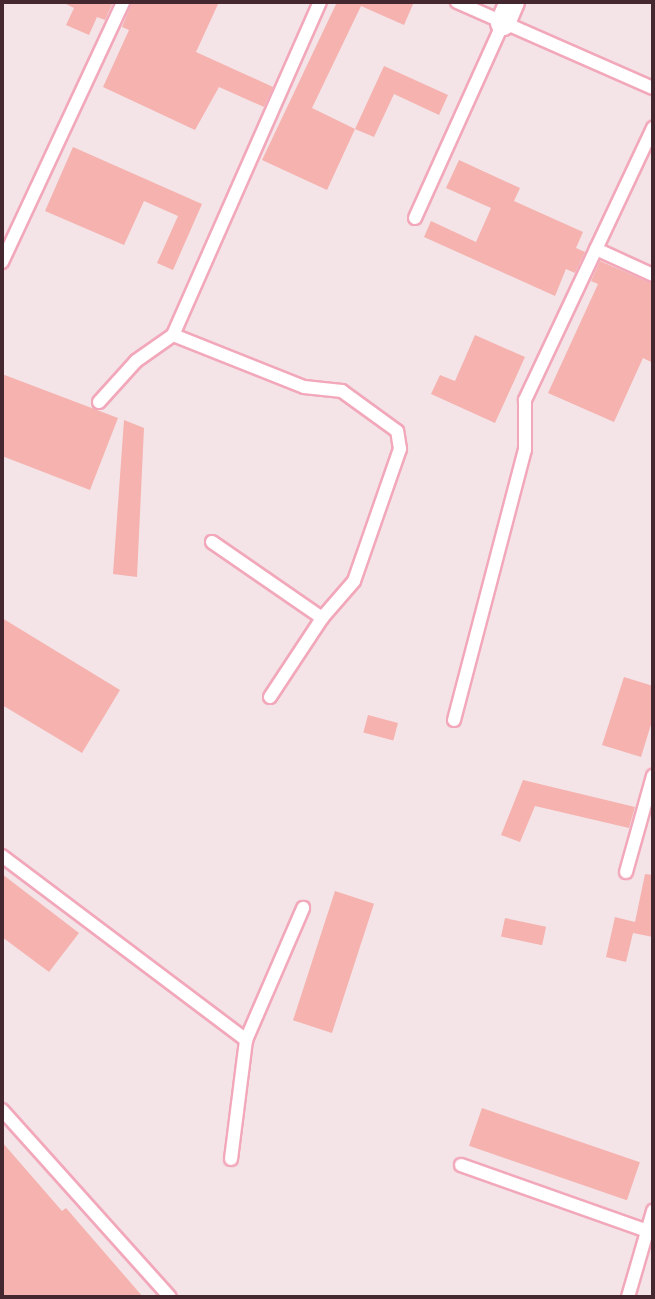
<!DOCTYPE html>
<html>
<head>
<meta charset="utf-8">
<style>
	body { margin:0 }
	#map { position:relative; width:655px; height:1299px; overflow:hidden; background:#f4e4e8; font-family:"Fira Sans",sans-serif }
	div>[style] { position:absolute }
	.building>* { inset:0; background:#f5b2ae; transform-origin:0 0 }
	.roads { filter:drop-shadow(2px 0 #f2a8ba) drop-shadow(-2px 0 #f2a8ba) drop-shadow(0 2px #f2a8ba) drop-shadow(0 -2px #f2a8ba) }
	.service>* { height:12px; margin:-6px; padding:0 6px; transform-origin:6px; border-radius:6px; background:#fff }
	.minor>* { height:24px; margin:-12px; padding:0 12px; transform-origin:12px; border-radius:12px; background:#fff }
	span { translate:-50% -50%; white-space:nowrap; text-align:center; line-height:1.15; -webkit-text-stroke:7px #f6f6f6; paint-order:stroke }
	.frame { position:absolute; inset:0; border:4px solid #44272f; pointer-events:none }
</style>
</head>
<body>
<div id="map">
	<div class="building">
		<i style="clip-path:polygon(62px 2px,113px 2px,105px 20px,97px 17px,89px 35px,66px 25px,74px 8px)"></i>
		<i style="clip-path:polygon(132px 2px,219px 2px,196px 52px,273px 87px,264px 107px,219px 87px,195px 130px,103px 87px,129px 30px,122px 27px)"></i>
		<i style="clip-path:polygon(337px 2px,414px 2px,404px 25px,361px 6px,312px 108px,355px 129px,327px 190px,262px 160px)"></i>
		<i style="clip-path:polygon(384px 66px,448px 95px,439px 115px,394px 94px,374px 137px,355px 129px)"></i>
		<i style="clip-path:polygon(73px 147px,202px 204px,173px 270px,157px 263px,178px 216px,144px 201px,124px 245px,45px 211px)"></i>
		<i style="clip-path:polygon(459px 160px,520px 188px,514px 201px,583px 232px,576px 248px,585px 252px,575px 273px,566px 269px,555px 296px,424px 237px,431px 221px,476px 242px,491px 208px,446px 188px)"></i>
		<i style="clip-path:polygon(600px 261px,653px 284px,653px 363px,643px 358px,614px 422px,548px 393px,598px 284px,591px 281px)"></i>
		<i style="clip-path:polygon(475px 335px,525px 357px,495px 423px,431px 394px,440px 375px,455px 381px)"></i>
		<i style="clip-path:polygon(2px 374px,118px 418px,90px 490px,2px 456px)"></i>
		<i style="clip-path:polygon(124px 420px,144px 428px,137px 577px,113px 574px)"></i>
		<i style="clip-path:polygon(2px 618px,120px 690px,82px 753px,2px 705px)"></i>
		<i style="clip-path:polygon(624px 677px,653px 686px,653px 718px,641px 757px,602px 745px)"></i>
		<i style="left:368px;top:715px;width:31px;height:18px;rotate:15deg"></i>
		<i style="clip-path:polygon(523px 780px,635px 807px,629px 828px,535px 806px,520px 842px,501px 835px)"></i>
		<i style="clip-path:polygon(2px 874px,79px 933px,49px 972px,2px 937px)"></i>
		<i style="clip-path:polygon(645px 874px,653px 875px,653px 937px,633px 933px,626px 962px,606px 957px,615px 917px,635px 922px)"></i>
		<i style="left:335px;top:891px;width:41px;height:136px;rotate:18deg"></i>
		<i style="left:505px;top:918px;width:42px;height:19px;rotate:12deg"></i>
		<i style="left:482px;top:1108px;width:167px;height:40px;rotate:19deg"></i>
		<i style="clip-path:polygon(2px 1142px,62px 1211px,66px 1208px,143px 1297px,2px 1297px)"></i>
	</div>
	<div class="roads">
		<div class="service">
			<i style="left:457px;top:2px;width:214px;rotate:23.7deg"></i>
			<i style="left:415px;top:218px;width:214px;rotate:-65.7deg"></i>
			<i style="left:596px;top:249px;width:63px;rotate:24.5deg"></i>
			<i style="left:2px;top:262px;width:287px;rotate:-65deg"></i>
			<i style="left:99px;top:402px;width:55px;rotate:-47.9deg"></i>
			<i style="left:136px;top:361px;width:45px;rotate:-35.1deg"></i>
			<i style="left:212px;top:542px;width:134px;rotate:34.6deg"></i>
			<i style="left:322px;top:618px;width:49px;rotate:-49.1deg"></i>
			<i style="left:354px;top:581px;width:140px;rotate:-70.8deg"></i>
			<i style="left:400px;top:449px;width:18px;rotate:-99deg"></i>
			<i style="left:397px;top:431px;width:68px;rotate:-144deg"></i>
			<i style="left:342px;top:391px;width:38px;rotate:-174deg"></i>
			<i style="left:304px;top:387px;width:141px;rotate:-158.3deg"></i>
			<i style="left:173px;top:335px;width:364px;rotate:-66.2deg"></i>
			<i style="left:270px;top:697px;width:95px;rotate:-56.6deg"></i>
			<i style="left:454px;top:720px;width:279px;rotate:-75.3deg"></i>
			<i style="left:525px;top:450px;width:50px;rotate:-90deg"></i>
			<i style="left:525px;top:400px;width:301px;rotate:-64.8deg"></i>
			<i style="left:2px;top:856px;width:306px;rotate:37deg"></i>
			<i style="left:246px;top:1040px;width:144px;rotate:-66.6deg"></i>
			<i style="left:626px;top:872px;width:100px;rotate:-74.3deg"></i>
			<i style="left:2px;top:1110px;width:251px;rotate:48.1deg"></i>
			<i style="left:231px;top:1159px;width:120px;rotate:-82.8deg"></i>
			<i style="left:461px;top:1165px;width:197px;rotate:19.5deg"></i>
			<i style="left:628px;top:1297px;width:90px;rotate:-73.8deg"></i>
		</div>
		<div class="minor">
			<i style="left:503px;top:23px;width:23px;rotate:-67deg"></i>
		</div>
	</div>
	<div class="frame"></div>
</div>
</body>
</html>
